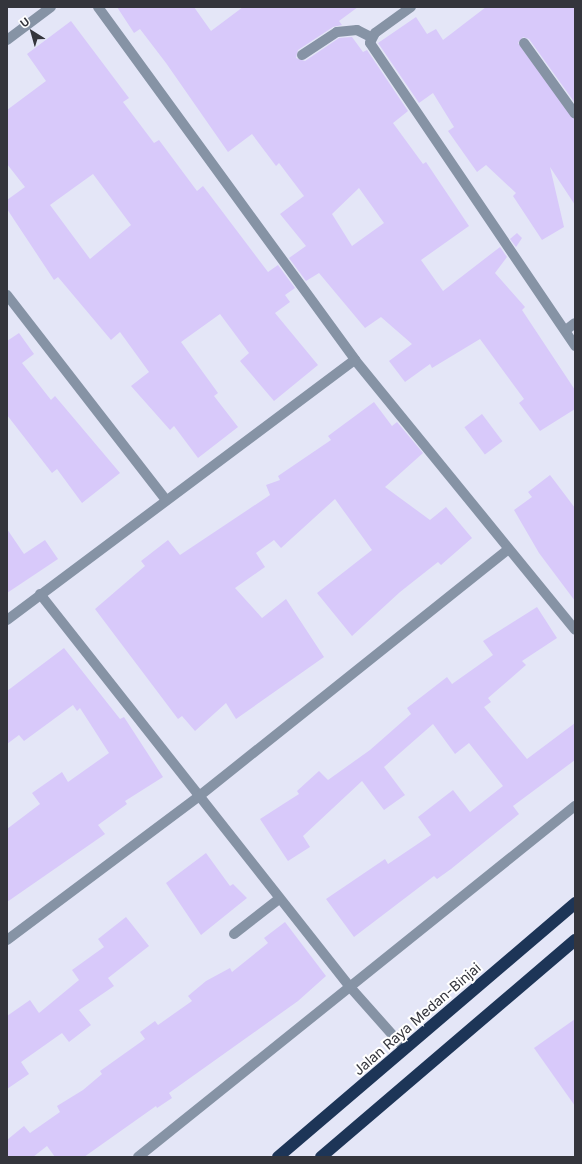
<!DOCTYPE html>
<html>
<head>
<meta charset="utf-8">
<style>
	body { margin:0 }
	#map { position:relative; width:582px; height:1164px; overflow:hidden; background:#e4e6f7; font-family:Inter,sans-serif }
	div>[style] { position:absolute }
	.building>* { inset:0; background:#d8c9fa; transform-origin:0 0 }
	.minor>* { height:10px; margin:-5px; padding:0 5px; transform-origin:5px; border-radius:5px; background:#8693a5 }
	.highway>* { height:12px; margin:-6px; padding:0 6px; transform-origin:6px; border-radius:6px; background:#1d3557 }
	span { translate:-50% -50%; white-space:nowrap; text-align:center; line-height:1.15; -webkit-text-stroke:4px #fff; paint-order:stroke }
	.street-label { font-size:14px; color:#34353c }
	.frame { position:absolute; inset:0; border:8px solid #34353c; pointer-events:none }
	.north { position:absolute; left:12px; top:12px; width:40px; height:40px; -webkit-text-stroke:3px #fff; paint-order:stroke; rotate:323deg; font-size:11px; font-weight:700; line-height:16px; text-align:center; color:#34353c }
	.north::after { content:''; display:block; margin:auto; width:14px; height:18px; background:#34353c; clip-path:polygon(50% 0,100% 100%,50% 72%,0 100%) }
</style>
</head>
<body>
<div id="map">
	<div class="building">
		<i style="clip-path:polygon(evenodd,117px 7px,194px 7px,211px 31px,243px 7px,358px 7px,339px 21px,342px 25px,333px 27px,298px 50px,296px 58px,305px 61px,339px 38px,352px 37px,363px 52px,367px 50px,408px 111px,393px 123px,423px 164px,426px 162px,469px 226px,421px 260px,443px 291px,500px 247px,507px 257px,495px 273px,525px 307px,522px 310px,575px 390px,575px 409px,540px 431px,519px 403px,524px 399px,480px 339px,432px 368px,430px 364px,405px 382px,389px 361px,412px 344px,381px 317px,365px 328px,319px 273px,306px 281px,289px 258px,306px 246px,280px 214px,304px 196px,279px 163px,276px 166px,252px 134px,228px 152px,166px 63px,140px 29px,134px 33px,117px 7px,359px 188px,384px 223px,352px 246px,332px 214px,359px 188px)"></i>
		<i style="clip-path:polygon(486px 7px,575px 7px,575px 103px,529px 39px,523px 37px,518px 43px,575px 120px,575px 205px,550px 167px,564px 227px,542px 240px,513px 196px,516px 193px,486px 165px,477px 172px,448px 131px,454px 127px,433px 93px,419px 103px,378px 43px,416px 17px,427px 34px,436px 29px,443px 40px)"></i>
		<i style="clip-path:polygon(evenodd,71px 21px,129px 98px,123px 102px,154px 143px,159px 140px,197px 191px,203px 186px,268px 272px,278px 265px,295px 288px,285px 295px,290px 302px,275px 313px,318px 365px,274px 401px,240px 361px,249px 353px,220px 314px,181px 342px,218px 393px,214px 396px,238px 427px,198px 458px,174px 426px,170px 430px,131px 386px,149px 372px,120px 332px,111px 340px,58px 277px,54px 280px,7px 209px,7px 200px,25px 187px,7px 164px,7px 110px,46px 81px,27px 54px,71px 21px,93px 174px,131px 225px,90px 259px,50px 205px,93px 174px)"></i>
		<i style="clip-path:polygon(517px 233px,522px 238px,516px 247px,510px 239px)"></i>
		<i style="clip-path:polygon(19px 333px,34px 354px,22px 363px,51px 400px,55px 396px,120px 473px,82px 503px,57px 469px,52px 473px,7px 415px,7px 341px)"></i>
		<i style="clip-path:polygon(374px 402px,392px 426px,397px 422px,423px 453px,385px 487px,430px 520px,446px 507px,472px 538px,441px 565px,438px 562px,400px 592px,352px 636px,317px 593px,372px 550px,335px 499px,281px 548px,274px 540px,256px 553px,265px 567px,235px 588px,262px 618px,286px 599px,324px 657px,236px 719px,226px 703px,195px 731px,182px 716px,178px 719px,95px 609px,145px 566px,141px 561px,168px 540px,180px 555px,270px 495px,266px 485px,280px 480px,278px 476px,331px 440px,328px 436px)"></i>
		<i style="left:482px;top:414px;width:34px;height:22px;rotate:53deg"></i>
		<i style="clip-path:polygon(550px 475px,575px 508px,575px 601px,539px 553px,514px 510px,532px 497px,528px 492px)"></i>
		<i style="clip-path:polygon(7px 529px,24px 554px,45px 540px,58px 559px,7px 593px)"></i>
		<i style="clip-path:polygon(537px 607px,557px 638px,522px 661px,526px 665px,488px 698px,491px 702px,484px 707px,527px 759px,575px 723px,575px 760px,513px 806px,519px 814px,451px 869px,437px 879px,434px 876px,354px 937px,326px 899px,385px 859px,388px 864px,431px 835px,418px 817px,453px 790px,470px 812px,503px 786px,469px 743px,455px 754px,433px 724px,384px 767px,405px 795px,384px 810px,362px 781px,303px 836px,310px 847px,288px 861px,260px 819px,299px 794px,297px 791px,319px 771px,328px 780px,370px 750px,411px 714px,407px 708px,447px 677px,452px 684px,493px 655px,483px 641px)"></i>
		<i style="clip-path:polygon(64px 648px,120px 719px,124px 717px,163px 777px,125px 801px,127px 804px,98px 825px,105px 834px,7px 902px,7px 829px,40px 804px,32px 793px,62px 772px,68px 782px,109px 753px,80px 708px,77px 711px,73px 705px,24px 741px,19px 735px,7px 744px,7px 691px)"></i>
		<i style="clip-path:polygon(206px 853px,230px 886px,233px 884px,247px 898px,201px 935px,166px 883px)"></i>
		<i style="clip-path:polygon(126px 917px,149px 946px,108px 978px,114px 986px,79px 1010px,91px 1025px,69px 1042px,62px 1033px,21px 1062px,29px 1074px,7px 1089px,7px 1016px,30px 1000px,39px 1013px,79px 980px,72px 970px,104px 947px,98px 939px)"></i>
		<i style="clip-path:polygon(285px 922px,326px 976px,298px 1001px,169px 1093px,172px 1098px,157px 1108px,156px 1106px,84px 1157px,55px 1157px,47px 1146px,33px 1157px,7px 1157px,7px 1140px,24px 1126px,30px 1133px,60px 1112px,57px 1106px,83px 1090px,102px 1074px,100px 1071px,145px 1039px,140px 1032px,155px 1021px,158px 1025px,192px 1001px,188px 996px,206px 981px,230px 968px,232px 972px,268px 943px,264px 938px)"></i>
		<i style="clip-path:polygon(575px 1019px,575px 1106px,534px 1048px)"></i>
	</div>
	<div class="minor">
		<i style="left:98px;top:7px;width:437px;rotate:53.9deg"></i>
		<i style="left:355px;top:360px;width:348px;rotate:50.8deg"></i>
		<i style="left:411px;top:7px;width:44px;rotate:144.2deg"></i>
		<i style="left:375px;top:33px;width:11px;rotate:117deg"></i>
		<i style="left:370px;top:43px;width:366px;rotate:55.9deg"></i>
		<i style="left:7px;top:40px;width:55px;rotate:-36.9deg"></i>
		<i style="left:524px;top:43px;width:87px;rotate:54.3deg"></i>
		<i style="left:302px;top:55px;width:42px;rotate:-33.3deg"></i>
		<i style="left:337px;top:32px;width:20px;rotate:-6deg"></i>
		<i style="left:357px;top:30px;width:16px;rotate:27deg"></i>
		<i style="left:7px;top:295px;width:258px;rotate:52.2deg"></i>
		<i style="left:566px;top:330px;width:11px;rotate:-38deg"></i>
		<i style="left:40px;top:594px;width:501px;rotate:51.73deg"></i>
		<i style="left:350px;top:987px;width:83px;rotate:48.4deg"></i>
		<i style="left:7px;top:620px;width:434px;rotate:-36.8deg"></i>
		<i style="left:234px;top:934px;width:57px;rotate:-37.9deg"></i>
		<i style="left:7px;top:940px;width:239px;rotate:-36.8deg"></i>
		<i style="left:198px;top:797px;width:396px;rotate:-38.6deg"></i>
		<i style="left:138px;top:1157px;width:561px;rotate:-38.77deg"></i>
	</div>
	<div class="highway">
		<i style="left:278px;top:1157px;width:391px;rotate:-40.5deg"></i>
		<i style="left:321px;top:1157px;width:334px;rotate:-40.5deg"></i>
	</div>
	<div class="street-label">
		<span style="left:417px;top:1019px;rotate:-41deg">Jalan Raya Medan-Binjai</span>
	</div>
	<div class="frame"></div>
	<div class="north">U</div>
</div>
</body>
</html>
